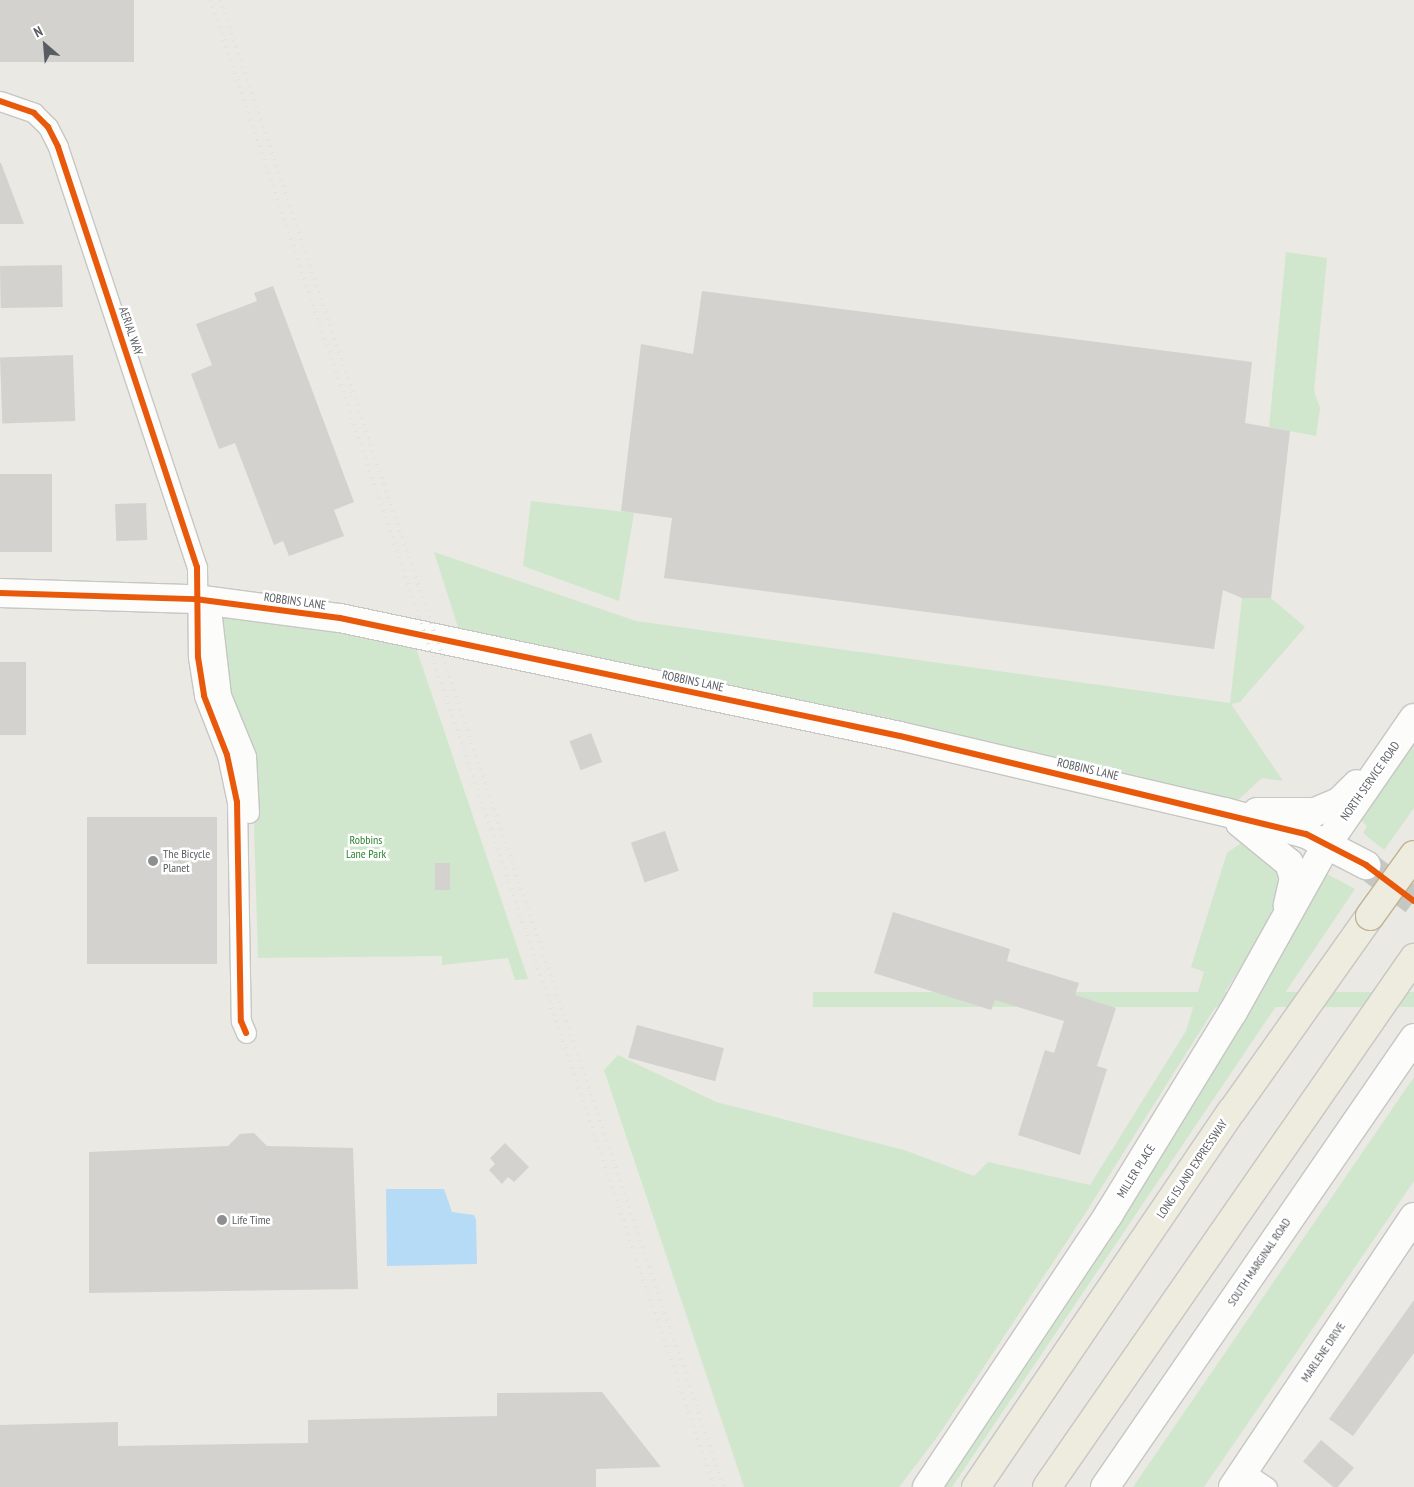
<!DOCTYPE html>
<html>
<head>
<meta charset="utf-8">
<style>
	body { margin:0 }
	#map { position:relative; width:1414px; height:1487px; overflow:hidden; background:#eae9e3; font-family:"PT Sans Narrow",sans-serif }
	div>[style] { position:absolute }
	.green>* { inset:0; background:#d0e7cd; transform-origin:0 0 }
	.water>* { inset:0; background:#b5dbf7 }
	.building>* { inset:0; background:#d3d2ce; transform-origin:0 0 }
	.secondary-tunnel>* { height:28px; margin-top:-14px; transform-origin:0; background:repeating-linear-gradient(90deg,#c6c6c3 0 28px,transparent 0 42px) }
	.roads { filter:drop-shadow(1px 0 #c6c6c4) drop-shadow(-1px 0 #c6c6c4) drop-shadow(0 1px #c6c6c4) drop-shadow(0 -1px #c6c6c4) }
	.street>* { height:19px; margin:-9.5px; padding:0 9.5px; transform-origin:9.5px; border-radius:9.5px; background:#fcfcfb }
	.secondary>* { height:28px; margin:-14px; padding:0 14px; transform-origin:14px; border-radius:14px; background:#fcfcfb }
	.highway>* { height:28px; margin:-14px; padding:0 14px; transform-origin:14px; border-radius:14px; background:#eeebdf }
	.rail>* { height:4px; margin-top:-2px; transform-origin:0; background:repeating-linear-gradient(90deg,#e2e2e1 0 1px,transparent 0 7px) }
	.bridges { filter:drop-shadow(1px 0 #c1b390) drop-shadow(-1px 0 #c1b390) drop-shadow(0 1px #c1b390) drop-shadow(0 -1px #c1b390) }
	.highway-bridge>* { height:28px; margin:-14px; padding:0 14px; transform-origin:14px; border-radius:14px; background:#eeebdf }
	.cycleway>* { height:6px; margin:-3px; padding:0 3px; transform-origin:3px; border-radius:3px; background:#e8590c }
	.dots>* { width:14px; height:14px; translate:-50% -50%; box-sizing:border-box; border:2px solid #fff; border-radius:50% }
	span { translate:-50% -50%; white-space:nowrap; text-align:center; line-height:1.15; -webkit-text-stroke:5px #fff; paint-order:stroke }
	.street-label { font-size:12px; color:#595d62 }
	.park-label { font-size:12px; color:#2f8333 }
	.poi-label { font-size:12px; color:#595d62 }
	.left { translate:0 -50%; text-align:left }
	.north { position:absolute; left:20px; top:20px; width:50px; height:50px; -webkit-text-stroke:4px #fff; paint-order:stroke; rotate:333deg; font-size:14px; font-weight:700; line-height:20px; text-align:center; color:#595d62 }
	.north::after { content:''; display:block; margin:auto; width:18px; height:22px; background:#595d62; clip-path:polygon(50% 0,100% 100%,50% 72%,0 100%) }
</style>
</head>
<body>
<div id="map">
	<div class="green">
		<i style="clip-path:polygon(1286px 252px,1327px 258px,1314px 391px,1320px 408px,1316px 436px,1269px 427px)"></i>
		<i style="clip-path:polygon(531px 501px,634px 513px,619px 601px,523px 566px)"></i>
		<i style="clip-path:polygon(434px 552px,636px 621px,1230px 703px,1242px 598px,1271px 598px,1305px 627px,1240px 702px,1231px 704px,1283px 781px,1262px 778px,1225px 812px,463px 643px)"></i>
		<i style="clip-path:polygon(220px 602px,411px 633px,528px 979px,515px 980px,508px 958px,442px 965px,442px 956px,258px 958px,252px 757px,226px 690px)"></i>
		<i style="clip-path:polygon(1414px 739px,1414px 808px,1384px 850px,1363px 833px,1367px 826px,1361px 820px)"></i>
		<i style="clip-path:polygon(1245px 840px,1279px 858px,1281px 903px,1081px 1220px,938px 1436px,899px 1487px,744px 1487px,604px 1070px,618px 1055px,716px 1102px,904px 1150px,974px 1176px,988px 1162px,1090px 1185px,1186px 1031px,1204px 972px,1191px 967px,1227px 853px)"></i>
		<i style="clip-path:polygon(1327px 874px,1355px 889px,952px 1487px,939px 1487px,1261px 987px)"></i>
		<i style="left:1414px;top:992px;width:15px;height:601px;rotate:90deg"></i>
		<i style="clip-path:polygon(1414px 1077px,1414px 1181px,1204px 1487px,1133px 1487px)"></i>
	</div>
	<div class="water">
		<i style="clip-path:polygon(386px 1189px,444px 1189px,452px 1212px,474px 1215px,476px 1220px,477px 1264px,387px 1266px)"></i>
	</div>
	<div class="building">
		<i style="left:0;top:0;width:134px;height:62px"></i>
		<i style="clip-path:polygon(0 163px,1px 163px,24px 224px,0 224px)"></i>
		<i style="left:62px;top:265px;width:42px;height:62px;rotate:89deg"></i>
		<i style="clip-path:polygon(273px 286px,354px 502px,334px 510px,344px 536px,289px 556px,283px 541px,274px 545px,235px 443px,219px 449px,191px 374px,212px 365px,196px 324px,257px 301px,254px 293px)"></i>
		<i style="clip-path:polygon(702px 291px,1252px 362px,1245px 423px,1290px 431px,1271px 598px,1242px 598px,1223px 590px,1214px 649px,664px 578px,672px 518px,621px 511px,641px 344px,693px 354px)"></i>
		<i style="left:73px;top:355px;width:66px;height:73px;rotate:88deg"></i>
		<i style="left:52px;top:474px;width:78px;height:52px;rotate:90deg"></i>
		<i style="left:146px;top:503px;width:37px;height:31px;rotate:88deg"></i>
		<i style="left:26px;top:662px;width:73px;height:26px;rotate:90deg"></i>
		<i style="left:591px;top:733px;width:31px;height:23px;rotate:69deg"></i>
		<i style="left:217px;top:817px;width:147px;height:130px;rotate:90deg"></i>
		<i style="left:665px;top:831px;width:42px;height:36px;rotate:71deg"></i>
		<i style="left:435px;top:863px;width:15px;height:27px"></i>
		<i style="clip-path:polygon(893px 912px,1010px 949px,1007px 961px,1079px 983px,1075px 995px,1116px 1008px,1097px 1066px,1107px 1069px,1080px 1155px,1018px 1135px,1045px 1050px,1054px 1053px,1064px 1021px,995px 1000px,991px 1010px,874px 973px)"></i>
		<i style="left:637px;top:1025px;width:90px;height:34px;rotate:15deg"></i>
		<i style="clip-path:polygon(254px 1133px,267px 1146px,353px 1148px,358px 1289px,89px 1293px,89px 1152px,228px 1146px,240px 1134px)"></i>
		<i style="clip-path:polygon(505px 1143px,529px 1167px,514px 1182px,508px 1177px,502px 1184px,489px 1170px,495px 1164px,490px 1158px)"></i>
		<i style="clip-path:polygon(1414px 1300px,1414px 1353px,1353px 1436px,1329px 1419px)"></i>
		<i style="clip-path:polygon(602px 1392px,661px 1467px,596px 1469px,596px 1487px,0 1487px,0 1425px,118px 1422px,118px 1446px,308px 1443px,308px 1420px,497px 1416px,497px 1393px)"></i>
		<i style="left:1321px;top:1440px;width:43px;height:28px;rotate:40deg"></i>
	</div>
	<div class="secondary-tunnel">
		<i style="left:1366px;top:865px;width:60px;rotate:36.9deg"></i>
	</div>
	<div class="roads">
		<div class="street">
			<i style="left:0;top:101px;width:36px;rotate:19deg"></i>
			<i style="left:34px;top:113px;width:20px;rotate:45deg"></i>
			<i style="left:48px;top:127px;width:22px;rotate:63deg"></i>
			<i style="left:58px;top:147px;width:442px;rotate:71.7deg"></i>
			<i style="left:197px;top:567px;width:90px;rotate:89.4deg"></i>
			<i style="left:198px;top:657px;width:39px;rotate:81deg"></i>
			<i style="left:204px;top:696px;width:63px;rotate:68.7deg"></i>
			<i style="left:227px;top:755px;width:48px;rotate:78deg"></i>
			<i style="left:237px;top:802px;width:219px;rotate:89deg"></i>
			<i style="left:241px;top:1021px;width:13px;rotate:67deg"></i>
			<i style="left:210px;top:600px;width:96px;rotate:83.4deg"></i>
			<i style="left:221px;top:695px;width:66px;rotate:67.7deg"></i>
			<i style="left:246px;top:756px;width:57px;rotate:87deg"></i>
			<i style="left:1243px;top:1471px;width:29px;rotate:34deg"></i>
		</div>
		<div class="secondary">
			<i style="left:0;top:593px;width:195px;rotate:1.8deg"></i>
			<i style="left:195px;top:599px;width:146px;rotate:7.5deg"></i>
			<i style="left:340px;top:618px;width:572px;rotate:11.9deg"></i>
			<i style="left:900px;top:736px;width:334px;rotate:13.2deg"></i>
			<i style="left:1225px;top:812px;width:84px;rotate:15.2deg"></i>
			<i style="left:1306px;top:834px;width:68px;rotate:27.3deg"></i>
			<i style="left:1257px;top:812px;width:58px"></i>
			<i style="left:1315px;top:812px;width:26px;rotate:-23deg"></i>
			<i style="left:1339px;top:802px;width:25px;rotate:-45deg"></i>
			<i style="left:1240px;top:823px;width:63px;rotate:39.2deg"></i>
			<i style="left:1289px;top:863px;width:16px;rotate:72deg"></i>
			<i style="left:1294px;top:878px;width:28px;rotate:103deg"></i>
			<i style="left:927px;top:1487px;width:328px;rotate:-56.3deg"></i>
			<i style="left:1109px;top:1214px;width:237px;rotate:-58.5deg"></i>
			<i style="left:1233px;top:1012px;width:193px;rotate:-60.8deg"></i>
			<i style="left:1327px;top:844px;width:153px;rotate:-55.4deg"></i>
			<i style="left:1105px;top:1487px;width:545px;rotate:-55.46deg"></i>
			<i style="left:1233px;top:1487px;width:325px;rotate:-56.2deg"></i>
		</div>
		<div class="highway">
			<i style="left:976px;top:1487px;width:455px;rotate:-55.8deg"></i>
			<i style="left:1232px;top:1111px;width:239px;rotate:-54.7deg"></i>
			<i style="left:1047px;top:1487px;width:644px;rotate:-55.25deg"></i>
		</div>
	</div>
	<div class="rail">
		<i style="left:210px;top:0;width:1570px;rotate:71.28deg"></i>
		<i style="left:220px;top:0;width:1570px;rotate:71.28deg"></i>
	</div>
	<div class="bridges">
		<div class="highway-bridge">
			<i style="left:1370px;top:916px;width:75px;rotate:-54.2deg"></i>
		</div>
	</div>
	<div class="cycleway">
		<i style="left:0;top:101px;width:36px;rotate:19deg"></i>
		<i style="left:34px;top:113px;width:20px;rotate:45deg"></i>
		<i style="left:48px;top:127px;width:22px;rotate:63deg"></i>
		<i style="left:58px;top:147px;width:442px;rotate:71.7deg"></i>
		<i style="left:197px;top:567px;width:90px;rotate:89.4deg"></i>
		<i style="left:198px;top:657px;width:39px;rotate:81deg"></i>
		<i style="left:204px;top:696px;width:63px;rotate:68.7deg"></i>
		<i style="left:227px;top:755px;width:48px;rotate:78deg"></i>
		<i style="left:237px;top:802px;width:219px;rotate:89deg"></i>
		<i style="left:241px;top:1021px;width:13px;rotate:67deg"></i>
		<i style="left:0;top:593px;width:195px;rotate:1.8deg"></i>
		<i style="left:195px;top:599px;width:146px;rotate:7.5deg"></i>
		<i style="left:340px;top:618px;width:572px;rotate:11.9deg"></i>
		<i style="left:900px;top:736px;width:418px;rotate:13.6deg"></i>
		<i style="left:1306px;top:834px;width:68px;rotate:27.3deg"></i>
		<i style="left:1366px;top:865px;width:60px;rotate:36.9deg"></i>
	</div>
	<div class="dots">
		<i style="left:153px;top:861px;background:#8c8e8f"></i>
		<i style="left:222px;top:1220px;background:#8c8e8f"></i>
	</div>
	<div class="street-label">
		<span style="left:131px;top:331px;rotate:71deg">AERIAL WAY</span>
		<span style="left:295px;top:601px;rotate:8deg">ROBBINS LANE</span>
		<span style="left:693px;top:681px;rotate:12deg">ROBBINS LANE</span>
		<span style="left:1088px;top:769px;rotate:13deg">ROBBINS LANE</span>
		<span style="left:1370px;top:781px;rotate:-55deg">NORTH SERVICE ROAD</span>
		<span style="left:1192px;top:1169px;rotate:-56deg">LONG ISLAND EXPRESSWAY</span>
		<span style="left:1136px;top:1171px;rotate:-58deg">MILLER PLACE</span>
		<span style="left:1259px;top:1262px;rotate:-56deg">SOUTH MARGINAL ROAD</span>
		<span style="left:1323px;top:1352px;rotate:-56deg">MARLENE DRIVE</span>
	</div>
	<div class="park-label">
		<span style="left:366px;top:847px">Robbins<br>Lane Park</span>
	</div>
	<div class="poi-label">
		<span class="left" style="left:163px;top:861px">The Bicycle<br>Planet</span>
		<span class="left" style="left:232px;top:1220px">Life Time</span>
	</div>
	<div class="north">N</div>
</div>
</body>
</html>
